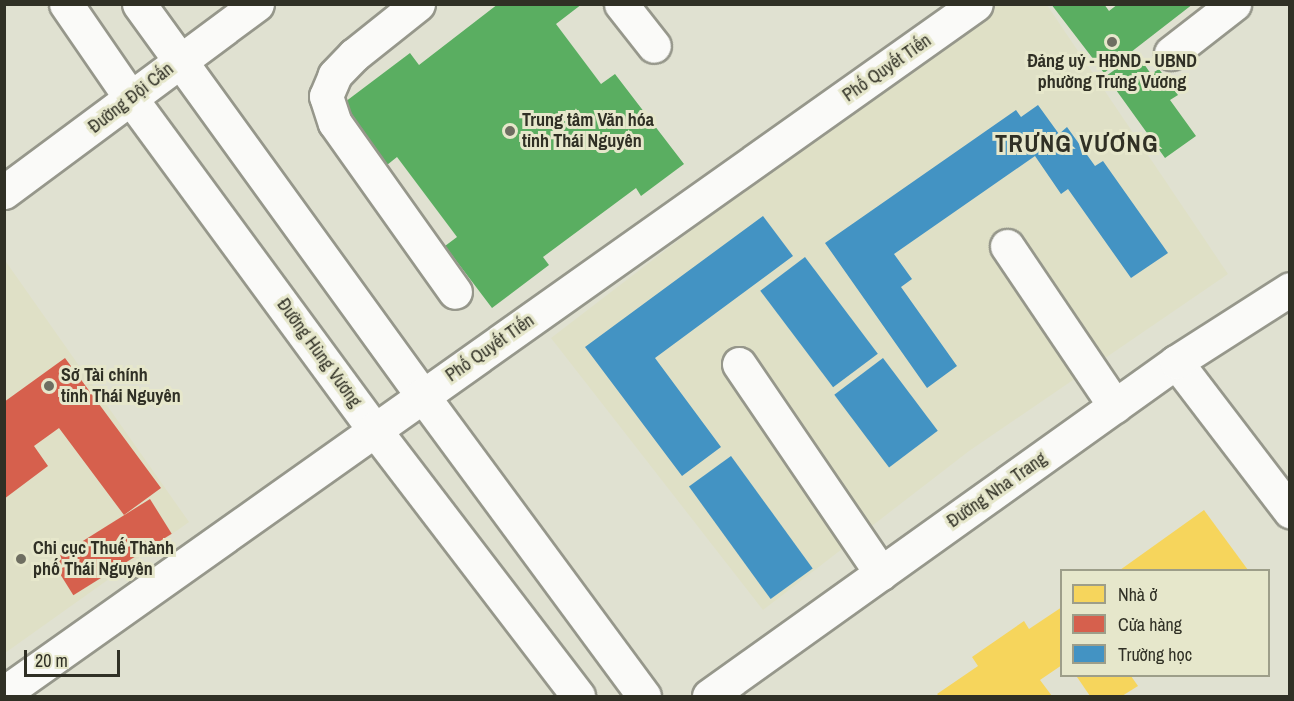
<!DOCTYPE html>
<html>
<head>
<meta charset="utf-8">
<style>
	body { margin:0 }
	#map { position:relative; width:1294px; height:701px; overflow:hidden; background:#e0e1d1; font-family:"Archivo Narrow",sans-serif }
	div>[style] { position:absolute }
	.built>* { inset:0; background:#dfe0c6 }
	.homes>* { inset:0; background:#f6d55c }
	.shops>* { inset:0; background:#d6604d; transform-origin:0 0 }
	.schools>* { inset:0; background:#4393c3; transform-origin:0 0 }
	.public>* { inset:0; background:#5aae61 }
	.roads { filter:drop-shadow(2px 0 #96978b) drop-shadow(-2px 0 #96978b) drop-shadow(0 2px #96978b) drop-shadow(0 -2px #96978b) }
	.minor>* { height:33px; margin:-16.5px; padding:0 16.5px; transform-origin:16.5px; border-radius:16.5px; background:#fafaf8 }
	.major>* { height:33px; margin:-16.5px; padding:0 16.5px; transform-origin:16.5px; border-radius:16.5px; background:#fafaf8 }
	.dots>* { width:16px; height:16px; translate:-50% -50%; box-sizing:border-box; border:3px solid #e6e7cb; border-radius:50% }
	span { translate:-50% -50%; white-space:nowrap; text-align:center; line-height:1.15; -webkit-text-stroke:6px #e6e7cb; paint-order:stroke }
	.poi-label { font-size:18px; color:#303025; font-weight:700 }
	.left { translate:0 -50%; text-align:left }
	.street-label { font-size:18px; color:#303025 }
	.district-label { font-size:24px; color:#303025; font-weight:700; letter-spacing:1.5px }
	.frame { position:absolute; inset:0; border:6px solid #303025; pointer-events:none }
	.legend { position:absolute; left:1060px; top:569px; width:210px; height:108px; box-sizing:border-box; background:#e6e7cb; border:2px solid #9d9e89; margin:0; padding:8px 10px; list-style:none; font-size:18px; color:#303025 }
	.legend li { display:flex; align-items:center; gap:12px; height:30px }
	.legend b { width:30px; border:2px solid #9d9e89 }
	.scale { position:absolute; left:24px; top:650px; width:96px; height:27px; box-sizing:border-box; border:3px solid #303025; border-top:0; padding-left:8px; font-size:18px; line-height:21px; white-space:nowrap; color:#303025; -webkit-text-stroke:4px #e6e7cb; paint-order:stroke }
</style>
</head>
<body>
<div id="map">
	<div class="built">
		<i style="clip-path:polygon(997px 5px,1047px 5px,1228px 274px,969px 451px,763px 610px,551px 338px,757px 180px)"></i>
		<i style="clip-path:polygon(4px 259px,189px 522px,5px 653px,4px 653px)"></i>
	</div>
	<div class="homes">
		<i style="clip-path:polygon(1204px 510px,1248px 570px,1120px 570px)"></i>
		<i style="clip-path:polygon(1062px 607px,1062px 665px,1040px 680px,1052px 696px,939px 696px,937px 694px,978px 666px,972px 657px,1024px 621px,1029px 629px)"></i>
		<i style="clip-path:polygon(1080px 676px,1131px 676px,1138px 686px,1122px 696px,1090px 696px,1077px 677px)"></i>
	</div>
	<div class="shops">
		<i style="clip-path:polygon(65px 358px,161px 488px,124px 515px,59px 428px,34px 446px,48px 466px,4px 499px,4px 402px)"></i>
		<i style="left:150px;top:499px;width:41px;height:116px;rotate:58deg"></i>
	</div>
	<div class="schools">
		<i style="clip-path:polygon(1038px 105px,1059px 134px,1067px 127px,1095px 166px,1103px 161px,1168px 253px,1131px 278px,1068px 189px,1061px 194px,1035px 156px,894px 254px,912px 279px,901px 287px,957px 366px,927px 388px,825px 243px,1016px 110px,1021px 117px)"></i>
		<i style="clip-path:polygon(763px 216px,793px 256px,655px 358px,721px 447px,682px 476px,585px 347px)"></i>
		<i style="left:805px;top:257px;width:121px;height:56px;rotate:53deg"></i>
		<i style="left:883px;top:358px;width:91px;height:61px;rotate:53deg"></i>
		<i style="left:731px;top:456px;width:139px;height:52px;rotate:54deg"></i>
	</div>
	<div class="public">
		<i style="clip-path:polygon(498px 4px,582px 4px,556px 24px,601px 84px,615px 74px,684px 164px,641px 196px,636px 188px,543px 257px,549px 265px,492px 308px,445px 246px,457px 237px,397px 157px,387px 165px,341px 105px,410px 53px,419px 65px)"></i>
		<i style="clip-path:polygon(1051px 4px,1104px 4px,1109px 11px,1118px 4px,1193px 4px,1104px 73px)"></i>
		<i style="clip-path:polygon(1137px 54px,1151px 74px,1159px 69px,1178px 95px,1170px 100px,1196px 136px,1165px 158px,1106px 76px)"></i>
	</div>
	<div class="roads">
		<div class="minor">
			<i style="left:66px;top:4px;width:116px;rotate:55.5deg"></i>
			<i style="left:132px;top:100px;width:408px;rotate:53.7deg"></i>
			<i style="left:374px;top:429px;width:336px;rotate:52.6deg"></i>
			<i style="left:139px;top:4px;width:483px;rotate:54.1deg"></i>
			<i style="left:422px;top:395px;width:374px;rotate:53.6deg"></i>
			<i style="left:418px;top:4px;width:82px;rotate:141.4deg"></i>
			<i style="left:354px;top:55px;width:28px;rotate:134deg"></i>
			<i style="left:335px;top:75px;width:23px;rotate:113deg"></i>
			<i style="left:326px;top:96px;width:28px;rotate:72deg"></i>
			<i style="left:335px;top:123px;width:207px;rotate:54.6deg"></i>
			<i style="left:621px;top:4px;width:53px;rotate:51.8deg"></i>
			<i style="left:1171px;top:53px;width:80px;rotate:-37.9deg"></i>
			<i style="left:1007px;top:246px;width:193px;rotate:56deg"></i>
			<i style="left:1176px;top:362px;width:188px;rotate:52.6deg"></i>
			<i style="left:739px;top:364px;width:253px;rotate:55.8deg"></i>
			<i style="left:4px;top:693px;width:1191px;rotate:-35.33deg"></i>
			<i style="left:709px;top:696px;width:574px;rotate:-35.57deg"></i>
			<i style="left:1176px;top:362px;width:135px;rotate:-32.6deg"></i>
		</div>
		<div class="major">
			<i style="left:4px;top:192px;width:315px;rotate:-36.6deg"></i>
		</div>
	</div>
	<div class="dots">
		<i style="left:1112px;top:42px;background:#6e6e61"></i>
		<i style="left:510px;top:131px;background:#6e6e61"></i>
		<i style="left:49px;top:386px;background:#6e6e61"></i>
		<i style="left:21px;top:559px;background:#6e6e61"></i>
	</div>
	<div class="poi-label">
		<span style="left:1112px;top:72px">Đảng uỷ - HĐND - UBND<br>phường Trưng Vương</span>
		<span class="left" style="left:522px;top:131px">Trung tâm Văn hóa<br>tỉnh Thái Nguyên</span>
		<span class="left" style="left:61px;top:386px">Sở Tài chính<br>tỉnh Thái Nguyên</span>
		<span class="left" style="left:33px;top:559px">Chi cục Thuế Thành<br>phố Thái Nguyên</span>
	</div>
	<div class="street-label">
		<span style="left:887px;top:68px;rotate:-35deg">Phố Quyết Tiến</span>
		<span style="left:131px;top:98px;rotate:-38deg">Đường Đội Cấn</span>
		<span style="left:490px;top:348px;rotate:-35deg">Phố Quyết Tiến</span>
		<span style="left:319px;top:353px;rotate:54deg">Đường Hùng Vương</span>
		<span style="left:997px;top:490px;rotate:-35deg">Đường Nha Trang</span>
	</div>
	<div class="district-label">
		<span style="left:1077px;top:144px">TRƯNG VƯƠNG</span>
	</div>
	<div class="frame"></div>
	<ul class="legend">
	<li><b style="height:16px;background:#f6d55c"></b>Nhà ở</li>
	<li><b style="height:16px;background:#d6604d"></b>Cửa hàng</li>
	<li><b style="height:16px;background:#4393c3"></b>Trường học</li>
	</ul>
	<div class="scale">20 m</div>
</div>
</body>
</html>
